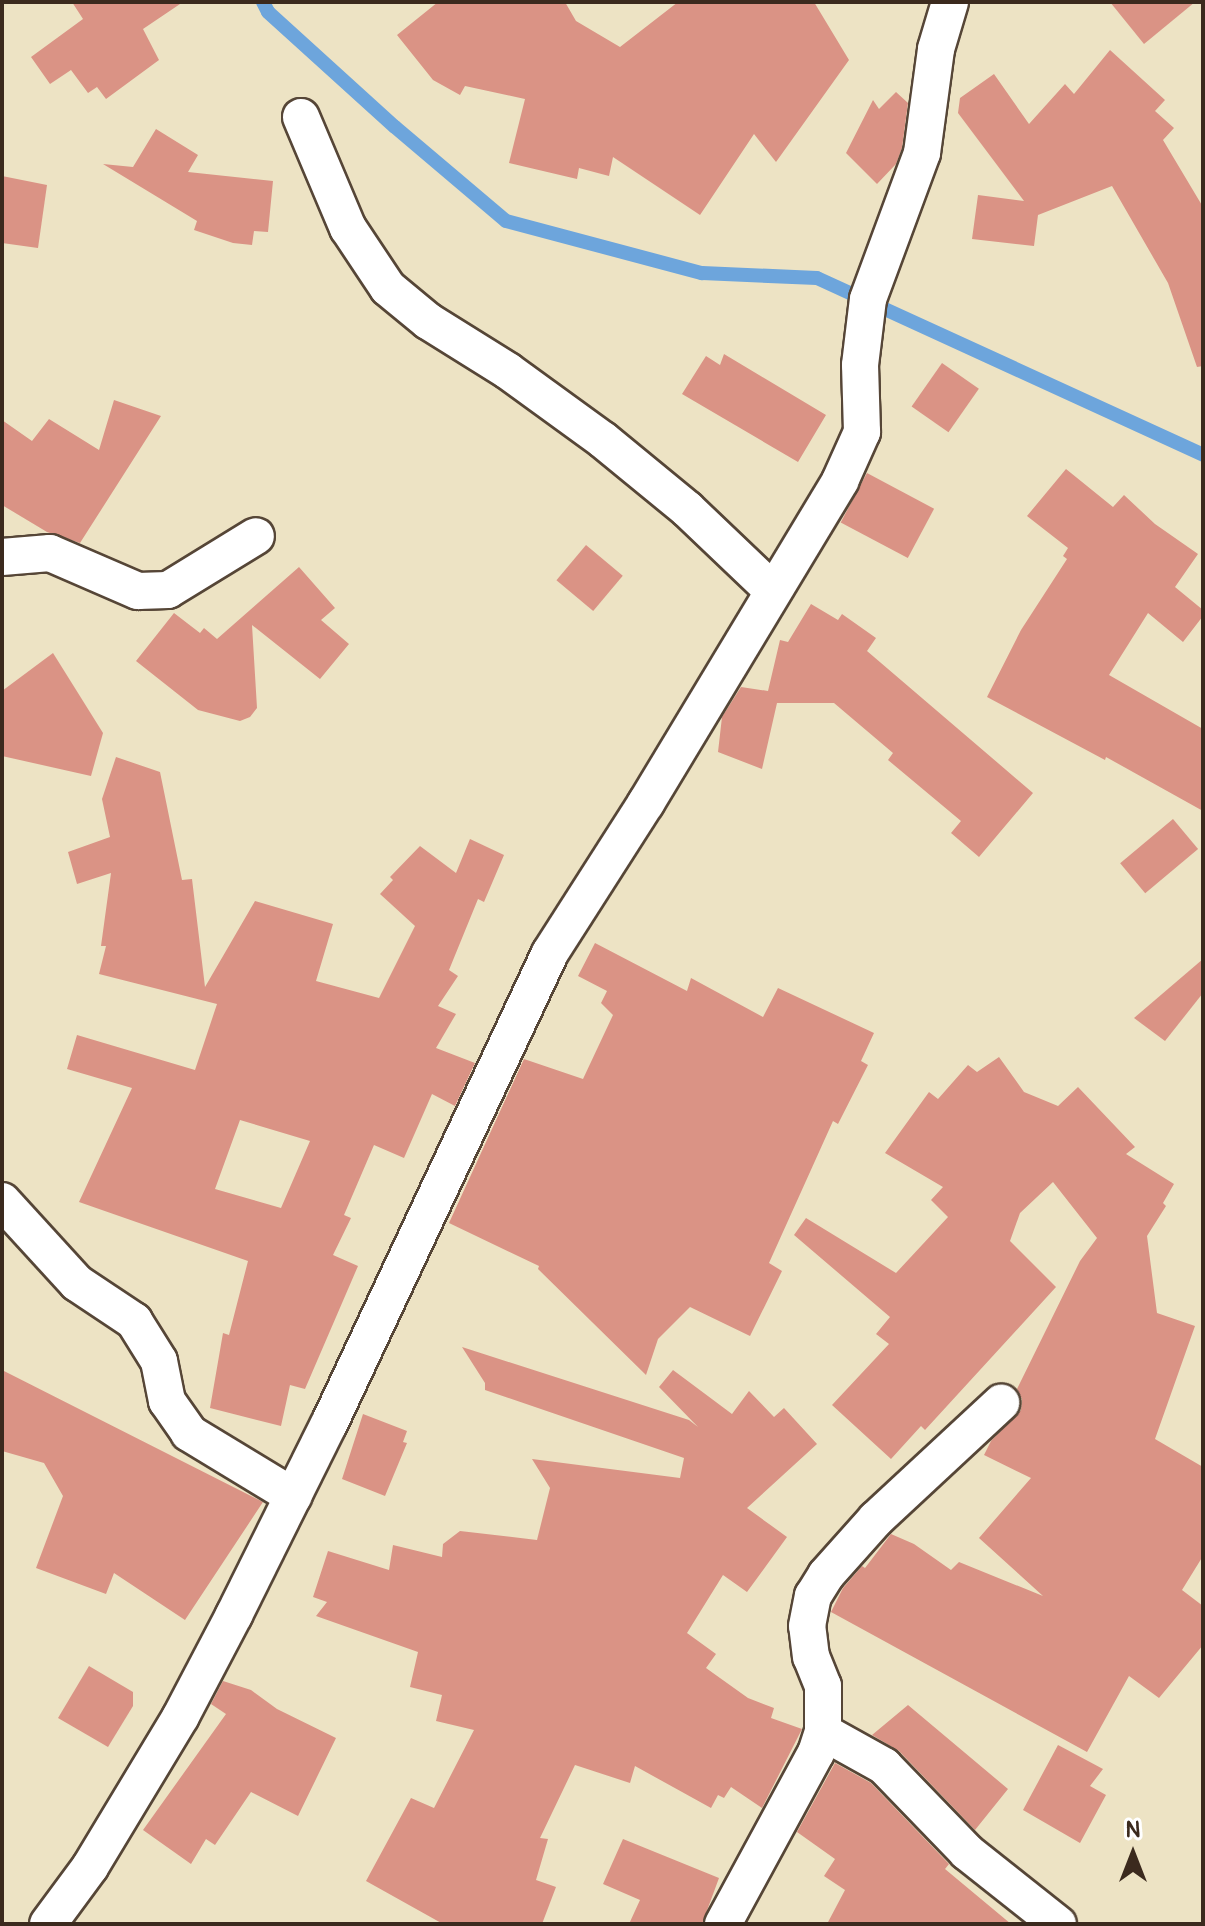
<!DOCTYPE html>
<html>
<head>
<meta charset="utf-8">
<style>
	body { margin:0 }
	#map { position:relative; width:1205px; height:1926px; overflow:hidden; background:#ede3c4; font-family:Pangolin,sans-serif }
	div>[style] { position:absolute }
	.stream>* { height:14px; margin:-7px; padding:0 7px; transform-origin:7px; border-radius:7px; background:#6da5dc }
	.building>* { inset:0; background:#da9385; transform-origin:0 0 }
	.roads { filter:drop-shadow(2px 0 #564637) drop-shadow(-2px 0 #564637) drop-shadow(0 2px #564637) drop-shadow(0 -2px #564637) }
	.street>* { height:36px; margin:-18px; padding:0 18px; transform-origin:18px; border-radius:18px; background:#fff }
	span { translate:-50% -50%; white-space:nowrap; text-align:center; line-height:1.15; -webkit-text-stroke:6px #fff; paint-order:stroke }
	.frame { position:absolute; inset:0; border:4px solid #3b2a1e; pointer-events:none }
	.north { position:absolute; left:1093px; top:1814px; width:80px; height:80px; -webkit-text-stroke:6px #fff; paint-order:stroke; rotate:0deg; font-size:22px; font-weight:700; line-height:32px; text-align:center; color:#3b2a1e }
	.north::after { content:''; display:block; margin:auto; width:28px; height:36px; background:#3b2a1e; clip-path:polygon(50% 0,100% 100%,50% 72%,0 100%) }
</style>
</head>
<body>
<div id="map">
	<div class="stream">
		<i style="left:263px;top:2px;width:11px;rotate:63deg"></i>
		<i style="left:268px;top:12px;width:171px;rotate:42.2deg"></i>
		<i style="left:395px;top:127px;width:145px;rotate:40.3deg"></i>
		<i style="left:506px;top:221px;width:203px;rotate:14.9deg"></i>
		<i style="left:702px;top:273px;width:115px;rotate:2.5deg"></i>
		<i style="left:817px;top:278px;width:425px;rotate:24.6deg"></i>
	</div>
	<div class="building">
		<i style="clip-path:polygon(72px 2px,183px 2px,143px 29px,159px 60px,106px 99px,97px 87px,88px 93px,71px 70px,50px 84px,31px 57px,83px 19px)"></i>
		<i style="clip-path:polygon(438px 2px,565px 2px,576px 21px,620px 47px,678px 2px,814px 2px,849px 60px,776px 162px,754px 134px,700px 215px,613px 157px,609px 176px,579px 168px,577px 179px,509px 163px,525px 99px,465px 86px,460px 95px,433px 80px,397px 35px)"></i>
		<i style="clip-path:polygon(1110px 2px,1195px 2px,1144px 44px)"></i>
		<i style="clip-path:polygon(1110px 50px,1165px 100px,1155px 111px,1174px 128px,1163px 140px,1203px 207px,1203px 366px,1197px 367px,1168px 283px,1112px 186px,1038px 215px,1034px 246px,972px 239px,978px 195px,1024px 201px,958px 113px,960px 98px,994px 74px,1029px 124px,1065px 84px,1074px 94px)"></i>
		<i style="clip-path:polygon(896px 92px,908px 103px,902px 148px,896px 164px,877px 184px,846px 153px,873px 100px,879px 109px)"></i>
		<i style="clip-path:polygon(156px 129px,198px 155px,188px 172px,273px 181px,268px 232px,254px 231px,252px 245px,233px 243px,194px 230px,197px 221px,103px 164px,133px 167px)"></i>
		<i style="clip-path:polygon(2px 176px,47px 185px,38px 248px,2px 243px)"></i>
		<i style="clip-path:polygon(724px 354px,826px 415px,798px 462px,682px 394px,706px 356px,720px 365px)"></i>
		<i style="left:942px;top:363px;width:45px;height:53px;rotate:35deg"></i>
		<i style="clip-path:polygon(114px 400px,161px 416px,80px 543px,47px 532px,2px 505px,2px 420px,32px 441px,49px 419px,99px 450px)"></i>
		<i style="clip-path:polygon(1066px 469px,1113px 507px,1124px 495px,1155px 524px,1198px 554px,1175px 587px,1203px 610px,1203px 616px,1183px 642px,1148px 613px,1109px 675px,1203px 729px,1203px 811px,1106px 757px,1105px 760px,987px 697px,1021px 630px,1067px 559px,1063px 556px,1068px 548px,1027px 516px)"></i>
		<i style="left:867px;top:473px;width:76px;height:56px;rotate:28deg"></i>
		<i style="left:586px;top:545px;width:48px;height:46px;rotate:40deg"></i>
		<i style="clip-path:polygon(299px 567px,335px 608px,321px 620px,349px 644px,320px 679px,252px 625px,257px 708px,250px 717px,240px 721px,198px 710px,136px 661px,174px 613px,200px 633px,204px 628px,217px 639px)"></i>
		<i style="clip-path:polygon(811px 604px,838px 620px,842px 614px,876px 638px,867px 651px,1033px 793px,979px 857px,951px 833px,961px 821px,888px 760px,893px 753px,834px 703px,777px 703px,762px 769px,718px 752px,722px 717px,741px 687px,768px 691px,780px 640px,788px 642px)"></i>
		<i style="clip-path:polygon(53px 653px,103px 733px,91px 776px,2px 756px,2px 691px)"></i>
		<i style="clip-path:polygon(evenodd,116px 757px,160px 772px,182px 880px,192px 879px,205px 987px,255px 901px,333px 924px,316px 981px,379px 998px,415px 926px,380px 894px,393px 880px,390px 877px,420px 846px,456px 873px,470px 839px,504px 855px,484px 902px,478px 899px,449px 970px,458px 976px,438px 1006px,456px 1014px,436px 1048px,475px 1063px,455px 1106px,432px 1094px,404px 1158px,374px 1145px,344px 1215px,351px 1218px,333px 1255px,358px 1266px,305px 1389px,290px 1385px,281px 1426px,210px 1408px,223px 1333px,229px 1335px,248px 1261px,79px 1202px,132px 1088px,67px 1069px,77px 1035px,195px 1070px,217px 1004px,99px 974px,106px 946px,101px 946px,111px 873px,77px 884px,68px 852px,110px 837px,102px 799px,116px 757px,240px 1120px,310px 1141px,281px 1208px,215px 1189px,240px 1120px)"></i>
		<i style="left:1173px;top:819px;width:39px;height:69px;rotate:50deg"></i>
		<i style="clip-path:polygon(595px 943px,687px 991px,691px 978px,763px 1017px,778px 988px,874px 1033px,861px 1061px,868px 1065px,838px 1124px,833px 1121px,769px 1263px,782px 1271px,750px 1336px,690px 1307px,658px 1339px,646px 1375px,538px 1269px,539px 1266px,449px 1223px,524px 1059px,583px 1079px,613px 1015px,601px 1003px,607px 991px,578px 976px)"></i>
		<i style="clip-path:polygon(1203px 959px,1203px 993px,1165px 1041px,1134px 1018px)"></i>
		<i style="clip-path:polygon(999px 1057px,1024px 1092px,1058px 1106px,1078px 1087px,1135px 1147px,1126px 1154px,1174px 1184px,1163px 1203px,1166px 1206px,1147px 1236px,1157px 1313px,1195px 1326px,1155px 1439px,1203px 1467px,1203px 1556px,1182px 1590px,1203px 1606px,1203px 1645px,1159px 1698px,1129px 1676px,1087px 1752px,831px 1612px,843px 1588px,862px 1566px,865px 1568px,891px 1534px,914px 1544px,951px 1570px,959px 1562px,1043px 1596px,979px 1538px,1031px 1478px,984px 1455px,991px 1441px,1021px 1410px,1022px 1399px,1017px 1389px,1080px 1261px,1097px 1238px,1053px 1182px,1020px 1213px,1010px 1241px,1056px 1287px,925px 1430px,921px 1426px,891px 1459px,832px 1405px,889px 1344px,876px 1334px,890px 1317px,794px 1235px,806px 1218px,896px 1273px,948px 1217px,931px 1200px,943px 1187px,885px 1153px,929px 1092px,938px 1099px,968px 1065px,977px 1072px)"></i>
		<i style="clip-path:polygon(462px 1347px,689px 1420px,698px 1427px,659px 1387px,673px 1370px,732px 1414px,749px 1391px,774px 1417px,784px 1408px,817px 1444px,747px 1508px,787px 1537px,747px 1592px,723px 1575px,687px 1633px,716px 1654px,706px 1668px,748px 1698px,774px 1708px,771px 1718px,802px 1729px,762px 1808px,731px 1787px,724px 1798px,718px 1795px,711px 1808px,635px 1766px,630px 1783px,575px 1765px,540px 1838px,548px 1839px,536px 1880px,556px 1887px,542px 1924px,443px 1924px,366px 1881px,411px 1798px,434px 1808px,474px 1730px,436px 1721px,442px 1695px,410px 1687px,418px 1652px,316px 1616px,327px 1602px,313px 1597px,328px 1551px,389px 1570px,393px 1545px,442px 1557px,443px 1544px,460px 1531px,537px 1540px,550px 1488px,532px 1459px,680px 1478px,684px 1458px,485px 1390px,485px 1383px)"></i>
		<i style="clip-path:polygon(2px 1370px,263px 1502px,185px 1620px,114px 1573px,106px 1594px,36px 1568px,63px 1496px,44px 1463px,2px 1451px)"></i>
		<i style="clip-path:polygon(363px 1414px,407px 1431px,403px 1442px,407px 1443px,385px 1496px,342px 1479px)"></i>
		<i style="clip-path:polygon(89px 1666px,133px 1692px,133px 1706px,108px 1747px,58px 1718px)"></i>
		<i style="clip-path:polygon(223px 1681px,251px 1690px,277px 1709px,336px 1738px,298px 1816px,251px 1792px,215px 1845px,206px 1839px,191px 1864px,143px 1830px,226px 1714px,211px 1704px)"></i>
		<i style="clip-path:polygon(908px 1705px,1008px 1789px,975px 1830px,899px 1751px,872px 1735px)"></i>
		<i style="clip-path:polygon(1058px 1745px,1103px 1769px,1090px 1786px,1106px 1795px,1080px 1843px,1023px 1810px)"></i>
		<i style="clip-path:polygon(835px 1763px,871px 1783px,949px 1864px,945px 1869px,1011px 1924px,827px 1924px,845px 1890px,824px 1876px,835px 1859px,797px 1832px)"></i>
		<i style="clip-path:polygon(623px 1839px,719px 1878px,702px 1924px,629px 1924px,640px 1900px,603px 1884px)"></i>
	</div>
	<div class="roads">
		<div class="street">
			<i style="left:301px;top:117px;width:121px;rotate:67.1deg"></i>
			<i style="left:348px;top:228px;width:72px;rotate:56.3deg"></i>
			<i style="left:388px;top:288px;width:52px;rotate:39.5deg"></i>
			<i style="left:428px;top:321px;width:94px;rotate:32deg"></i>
			<i style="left:508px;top:371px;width:117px;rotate:36deg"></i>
			<i style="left:603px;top:440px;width:109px;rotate:39.4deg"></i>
			<i style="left:687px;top:509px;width:117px;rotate:43.6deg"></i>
			<i style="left:2px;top:557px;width:48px;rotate:-4.8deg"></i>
			<i style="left:50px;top:553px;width:96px;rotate:23.4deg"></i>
			<i style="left:138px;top:591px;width:30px;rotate:-2deg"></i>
			<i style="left:168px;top:590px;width:103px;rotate:-31.5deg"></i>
			<i style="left:2px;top:1201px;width:111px;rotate:47.6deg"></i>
			<i style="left:77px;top:1283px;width:69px;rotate:33.7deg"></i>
			<i style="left:134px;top:1321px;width:47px;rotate:58deg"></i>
			<i style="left:159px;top:1361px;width:41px;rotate:78.7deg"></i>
			<i style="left:167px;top:1401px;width:39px;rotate:55deg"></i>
			<i style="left:189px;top:1433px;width:122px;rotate:31.2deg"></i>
			<i style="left:823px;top:1732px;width:70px;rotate:29.1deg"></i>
			<i style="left:884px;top:1766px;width:120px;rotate:46deg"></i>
			<i style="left:967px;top:1852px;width:116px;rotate:38.4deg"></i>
			<i style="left:48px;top:1924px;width:71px;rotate:-53.6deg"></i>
			<i style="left:90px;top:1867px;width:176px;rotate:-58.9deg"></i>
			<i style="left:181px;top:1716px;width:114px;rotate:-62.3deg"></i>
			<i style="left:234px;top:1615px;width:213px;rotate:-63.6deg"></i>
			<i style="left:329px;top:1424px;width:520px;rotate:-64.86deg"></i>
			<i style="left:550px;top:953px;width:178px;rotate:-57.4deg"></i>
			<i style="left:646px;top:803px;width:376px;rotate:-58.9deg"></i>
			<i style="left:840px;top:481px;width:54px;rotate:-65.8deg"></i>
			<i style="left:862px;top:432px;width:67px;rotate:-91.7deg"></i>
			<i style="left:860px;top:365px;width:66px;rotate:-83.1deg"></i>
			<i style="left:868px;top:299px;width:156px;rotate:-69.7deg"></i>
			<i style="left:922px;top:153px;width:105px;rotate:-82.3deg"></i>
			<i style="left:936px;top:49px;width:49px;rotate:-73.4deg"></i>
			<i style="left:723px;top:1924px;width:195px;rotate:-61.5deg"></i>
			<i style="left:816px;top:1753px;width:22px;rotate:-72deg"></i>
			<i style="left:823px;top:1732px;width:46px;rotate:-90deg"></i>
			<i style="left:823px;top:1686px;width:31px;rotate:-112deg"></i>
			<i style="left:811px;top:1657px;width:31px;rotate:-97deg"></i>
			<i style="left:807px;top:1626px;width:31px;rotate:-79deg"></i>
			<i style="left:813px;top:1596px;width:25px;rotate:-58deg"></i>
			<i style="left:826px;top:1575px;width:75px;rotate:-48.2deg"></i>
			<i style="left:876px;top:1519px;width:171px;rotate:-42.9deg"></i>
		</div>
	</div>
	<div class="frame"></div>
	<div class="north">N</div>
</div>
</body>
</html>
